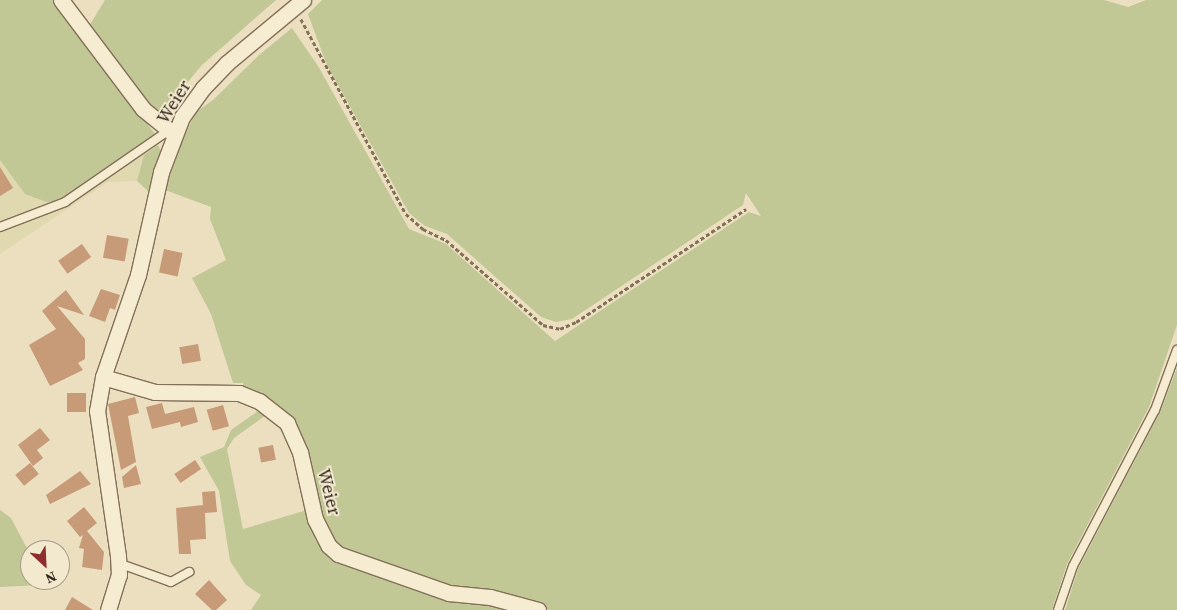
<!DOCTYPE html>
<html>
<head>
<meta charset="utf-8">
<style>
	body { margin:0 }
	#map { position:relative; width:1177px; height:610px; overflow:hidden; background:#ebdfc0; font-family:"Source Serif 4",serif }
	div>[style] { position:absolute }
	.farmland>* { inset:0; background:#e0d8ae }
	.green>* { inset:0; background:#c1c895 }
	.building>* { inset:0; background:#c79a78; transform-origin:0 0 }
	.path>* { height:2.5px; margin-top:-1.25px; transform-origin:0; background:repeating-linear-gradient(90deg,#837059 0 4px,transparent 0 6.5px) }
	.roads { filter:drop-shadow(1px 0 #837059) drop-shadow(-1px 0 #837059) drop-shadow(0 1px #837059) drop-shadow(0 -1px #837059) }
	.service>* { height:8px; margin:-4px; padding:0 4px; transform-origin:4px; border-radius:4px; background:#f6ecd2 }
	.minor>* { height:15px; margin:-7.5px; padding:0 7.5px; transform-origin:7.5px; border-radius:7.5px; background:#f6ecd2 }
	span { translate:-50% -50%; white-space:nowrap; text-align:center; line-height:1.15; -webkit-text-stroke:4px #f3e9cf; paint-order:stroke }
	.street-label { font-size:18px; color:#33281d }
	.north { position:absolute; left:20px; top:540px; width:50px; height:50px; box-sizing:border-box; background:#f3e9cf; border:1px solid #a69c88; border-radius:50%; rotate:155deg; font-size:14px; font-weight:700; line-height:20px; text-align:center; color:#33281d }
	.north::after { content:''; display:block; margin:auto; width:18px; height:22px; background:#8e2d2d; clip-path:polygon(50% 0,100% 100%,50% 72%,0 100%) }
</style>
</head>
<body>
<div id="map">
	<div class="farmland">
		<i style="clip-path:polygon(155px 134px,158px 145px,144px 155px,137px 181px,108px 182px,0 254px,0 160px,25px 194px,114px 168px)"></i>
	</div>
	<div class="green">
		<i style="clip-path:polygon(0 0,55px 0,155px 134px,114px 168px,59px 200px,47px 202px,25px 194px,0 160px)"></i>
		<i style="clip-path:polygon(105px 0,276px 0,202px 65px,161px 114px,143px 101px,89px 26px)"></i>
		<i style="clip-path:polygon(322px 0,1104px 0,1128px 7px,1146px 0,1177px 0,1177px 325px,1149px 407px,1067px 564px,1052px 610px,550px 610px,528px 600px,437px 585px,351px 557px,326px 534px,305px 451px,244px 390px,243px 383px,233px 383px,211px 314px,192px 278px,226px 260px,210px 219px,211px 207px,165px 190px,181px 142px,196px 112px,213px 100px,259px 55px,292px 28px,318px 66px,409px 229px,446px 244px,555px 341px,749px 212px,761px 216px,746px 193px,743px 205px,572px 319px,556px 322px,541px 317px,447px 234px,425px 226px,409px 213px,326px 63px,308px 14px)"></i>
		<i style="clip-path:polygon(158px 145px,161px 151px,150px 193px,137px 181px,144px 155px)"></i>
		<i style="clip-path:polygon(1177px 368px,1177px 610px,1065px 610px,1078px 569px,1160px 412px)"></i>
		<i style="clip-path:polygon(261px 409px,269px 413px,234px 438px,227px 449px,243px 529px,307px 510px,316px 541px,331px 560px,448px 599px,517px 610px,251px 610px,261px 595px,246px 585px,230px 561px,219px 491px,200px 457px,224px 447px,231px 430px)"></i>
		<i style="clip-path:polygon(0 510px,11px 518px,30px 554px,30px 580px,42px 580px,41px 585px,0 587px)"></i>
	</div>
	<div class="building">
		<i style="clip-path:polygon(0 167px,13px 188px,0 196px)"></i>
		<i style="left:107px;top:235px;width:22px;height:23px;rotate:10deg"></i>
		<i style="left:82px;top:244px;width:16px;height:29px;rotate:55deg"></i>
		<i style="left:164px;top:249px;width:19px;height:24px;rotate:12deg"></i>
		<i style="clip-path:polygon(101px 289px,120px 295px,115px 310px,110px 308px,105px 322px,89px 316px)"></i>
		<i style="clip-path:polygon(66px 290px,84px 315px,57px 306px,85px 339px,85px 359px,78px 363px,83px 370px,50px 386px,29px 345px,56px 329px,42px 311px)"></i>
		<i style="left:198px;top:344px;width:17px;height:19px;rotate:80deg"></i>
		<i style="left:86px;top:393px;width:19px;height:19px;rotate:90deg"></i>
		<i style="clip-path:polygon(135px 397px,139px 413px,128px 416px,136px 462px,121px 470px,108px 404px)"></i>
		<i style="clip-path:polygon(162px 403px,165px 414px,194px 407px,198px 422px,181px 427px,180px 422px,152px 429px,146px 407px)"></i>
		<i style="left:223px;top:405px;width:22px;height:17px;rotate:74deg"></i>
		<i style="clip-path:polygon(40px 428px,50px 440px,37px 450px,43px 458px,33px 466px,18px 445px)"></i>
		<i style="left:273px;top:445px;width:15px;height:15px;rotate:79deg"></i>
		<i style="left:195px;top:460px;width:11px;height:25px;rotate:56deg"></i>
		<i style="left:30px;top:463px;width:14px;height:19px;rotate:51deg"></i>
		<i style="clip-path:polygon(136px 465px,141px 484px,124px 488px,122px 477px)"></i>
		<i style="clip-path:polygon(80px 471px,91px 484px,50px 504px,46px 495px)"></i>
		<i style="clip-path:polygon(215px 491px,217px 512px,205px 513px,206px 539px,190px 540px,191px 554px,179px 554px,176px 508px,203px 505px,202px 492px)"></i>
		<i style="clip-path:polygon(84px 507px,97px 523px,87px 531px,104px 552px,102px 570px,82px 567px,84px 549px,79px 548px,83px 535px,80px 537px,67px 521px)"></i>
		<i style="clip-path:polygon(209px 580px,227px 600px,216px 610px,212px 610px,195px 594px)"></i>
		<i style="clip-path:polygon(72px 597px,93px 610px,65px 610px)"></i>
	</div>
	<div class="path">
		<i style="left:301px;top:19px;width:221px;rotate:61.7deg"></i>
		<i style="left:406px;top:214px;width:23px;rotate:41deg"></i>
		<i style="left:423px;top:229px;width:25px;rotate:26deg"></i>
		<i style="left:446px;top:240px;width:129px;rotate:41.2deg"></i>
		<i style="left:543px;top:325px;width:17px;rotate:13deg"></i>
		<i style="left:560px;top:329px;width:17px;rotate:-24deg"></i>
		<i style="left:576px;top:322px;width:204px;rotate:-33.6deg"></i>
	</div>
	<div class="roads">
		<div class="service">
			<i style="left:0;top:227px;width:70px;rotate:-21deg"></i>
			<i style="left:65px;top:202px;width:125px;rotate:-34.6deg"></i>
			<i style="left:118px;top:563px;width:56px;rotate:19.7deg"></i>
			<i style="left:171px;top:582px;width:21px;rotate:-29deg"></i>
			<i style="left:1058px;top:610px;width:46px;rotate:-71.2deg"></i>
			<i style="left:1073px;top:566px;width:176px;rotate:-62.3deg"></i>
			<i style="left:1155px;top:410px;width:64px;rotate:-69.9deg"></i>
		</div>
		<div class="minor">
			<i style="left:61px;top:0;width:136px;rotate:53deg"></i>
			<i style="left:143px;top:109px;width:40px;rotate:39deg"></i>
			<i style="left:103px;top:377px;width:54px;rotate:16.1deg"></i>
			<i style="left:155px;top:392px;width:84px;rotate:0.7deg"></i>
			<i style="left:239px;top:393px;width:22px;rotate:22deg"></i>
			<i style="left:259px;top:401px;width:36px;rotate:38deg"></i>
			<i style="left:287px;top:423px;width:32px;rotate:66deg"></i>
			<i style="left:300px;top:452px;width:69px;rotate:77.4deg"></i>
			<i style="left:315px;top:519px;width:30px;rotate:63deg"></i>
			<i style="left:329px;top:546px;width:12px;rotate:42deg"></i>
			<i style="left:338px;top:554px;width:118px;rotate:19.4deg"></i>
			<i style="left:449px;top:593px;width:41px;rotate:5.6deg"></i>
			<i style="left:490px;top:597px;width:50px;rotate:15.2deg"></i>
			<i style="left:108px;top:610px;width:37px;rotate:-73deg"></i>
			<i style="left:119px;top:575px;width:19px;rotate:-93deg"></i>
			<i style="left:118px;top:556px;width:147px;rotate:-98.2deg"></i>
			<i style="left:97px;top:411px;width:35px;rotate:-80deg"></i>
			<i style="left:103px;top:377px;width:108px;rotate:-71.1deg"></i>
			<i style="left:138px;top:275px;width:106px;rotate:-77.4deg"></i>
			<i style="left:161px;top:172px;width:59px;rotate:-69.1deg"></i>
			<i style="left:182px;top:117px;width:36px;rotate:-54deg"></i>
			<i style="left:203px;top:88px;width:35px;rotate:-46deg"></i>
			<i style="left:227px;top:63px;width:99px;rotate:-39.7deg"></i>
		</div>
	</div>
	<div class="street-label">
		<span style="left:174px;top:102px;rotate:-58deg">Weier</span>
		<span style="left:329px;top:492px;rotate:76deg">Weier</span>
	</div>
	<div class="north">N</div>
</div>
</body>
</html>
